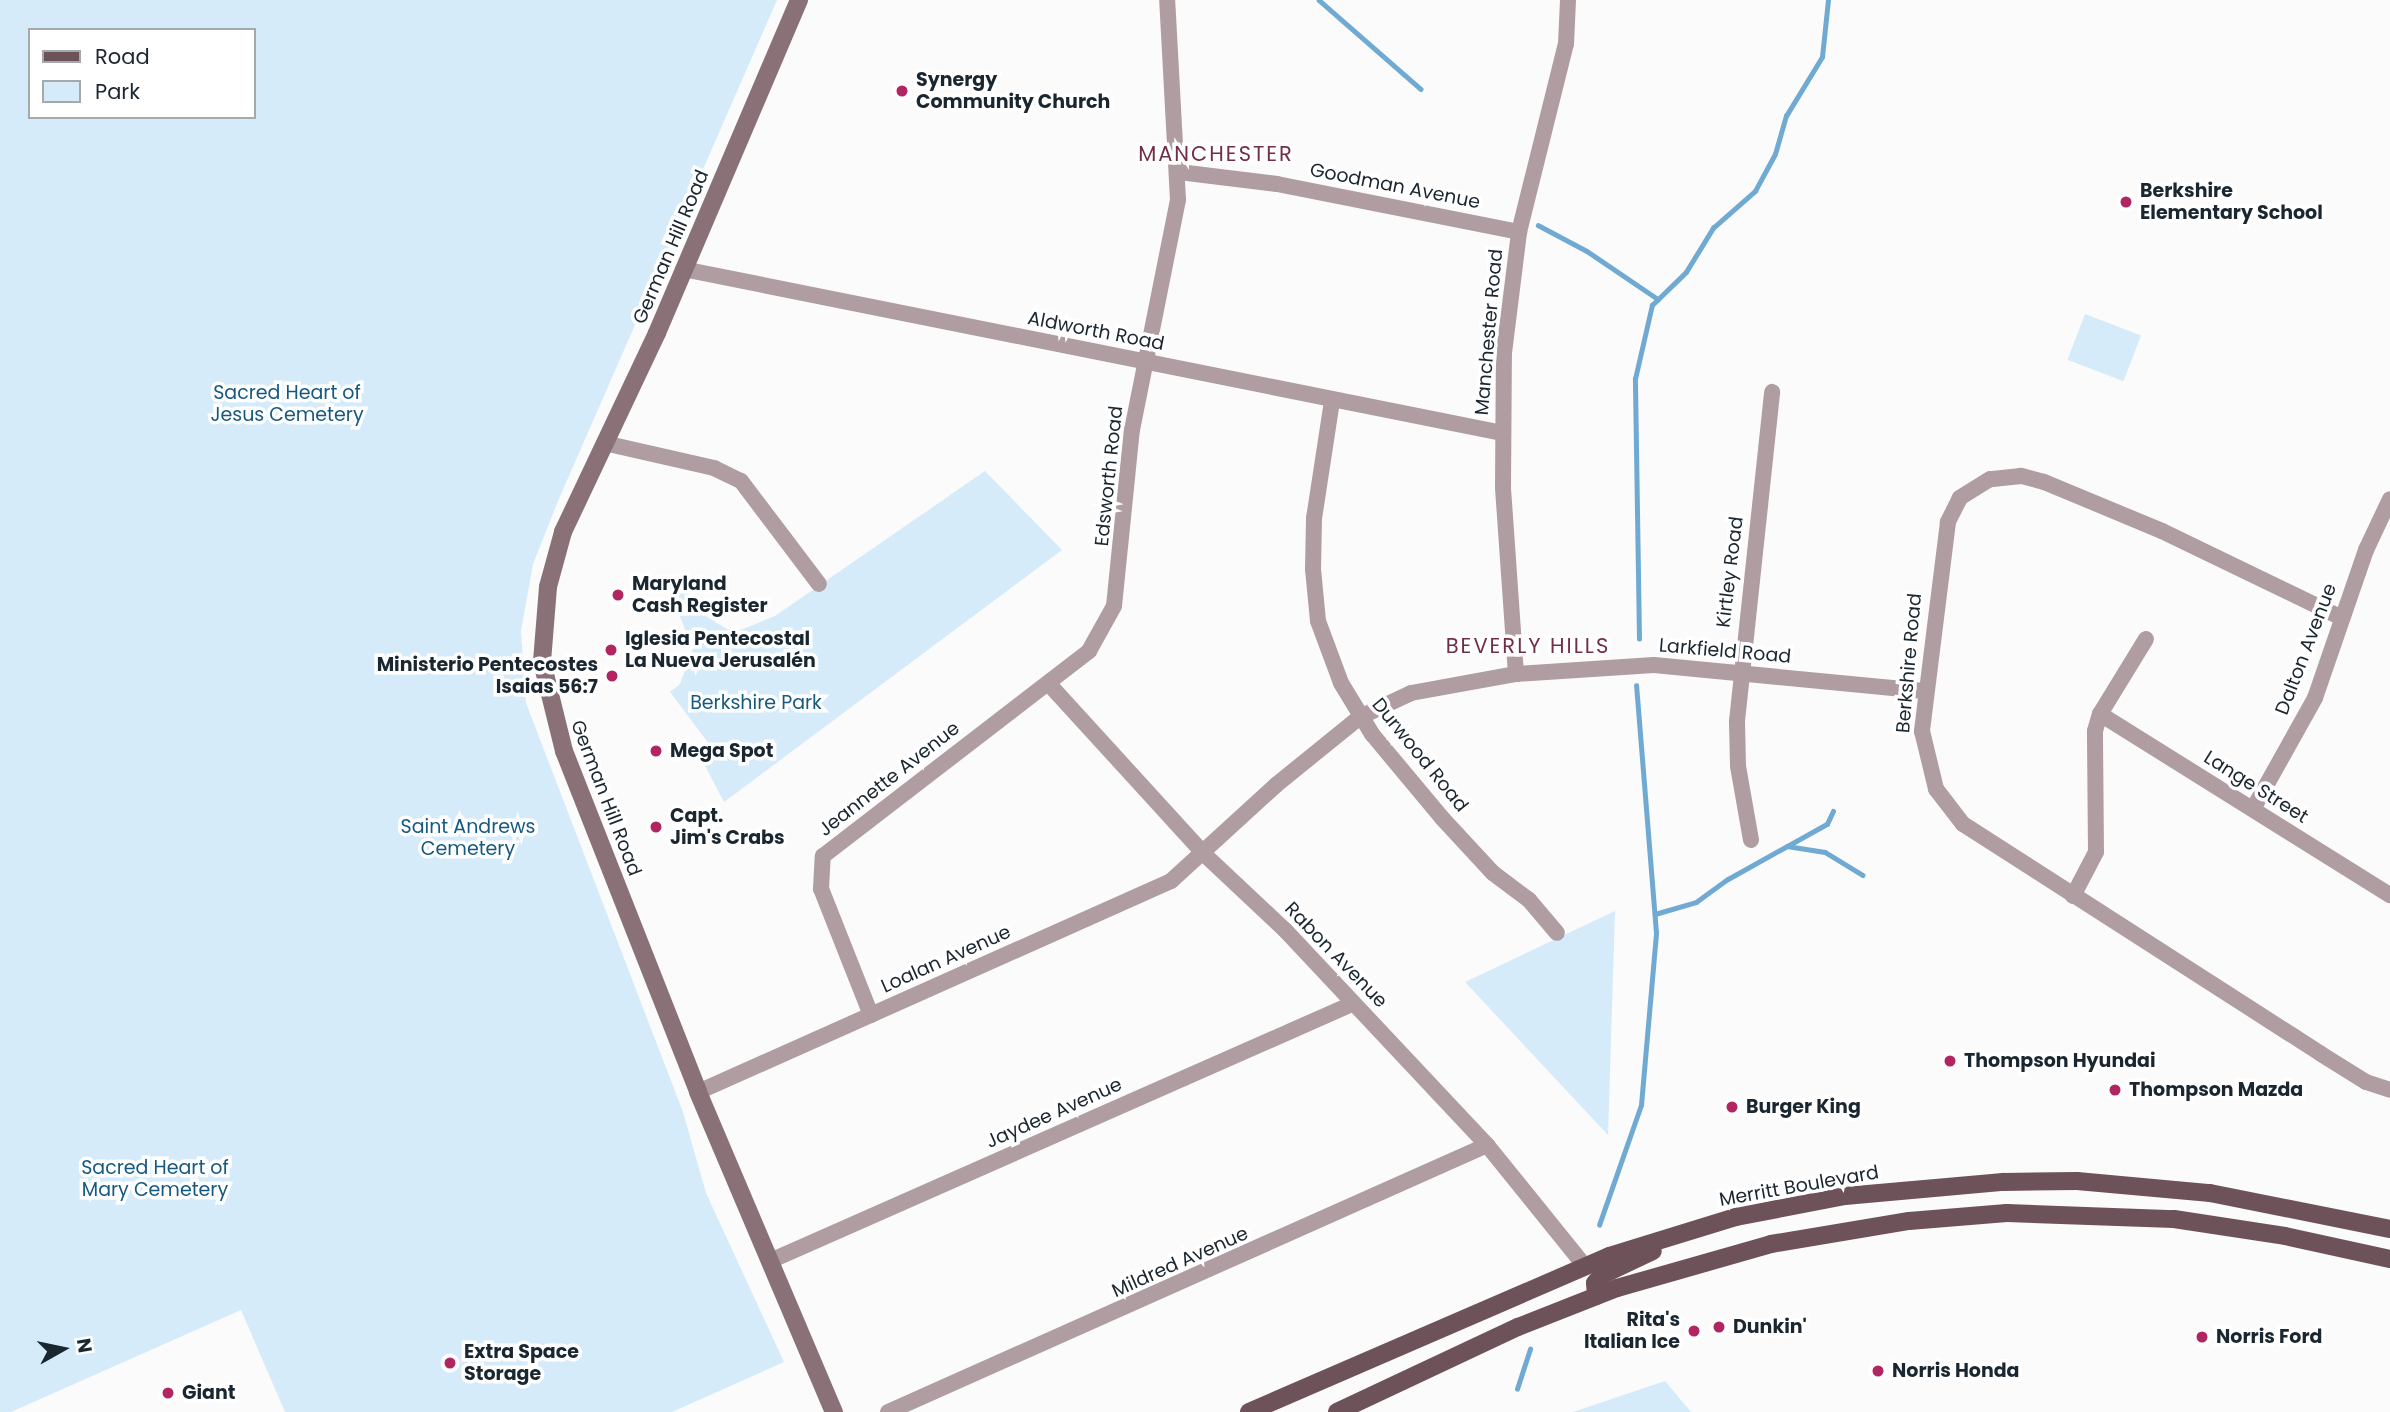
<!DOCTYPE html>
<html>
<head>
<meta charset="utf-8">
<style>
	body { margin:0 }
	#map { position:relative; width:2390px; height:1412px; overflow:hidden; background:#fbfbfb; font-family:Poppins,sans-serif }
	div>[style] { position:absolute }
	.green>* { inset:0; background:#d5ebfa; transform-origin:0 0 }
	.stream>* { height:4.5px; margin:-2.25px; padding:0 2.25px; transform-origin:2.25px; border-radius:2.25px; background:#70aad2 }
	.street>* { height:16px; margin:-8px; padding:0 8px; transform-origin:8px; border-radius:8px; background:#af9da2 }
	.secondary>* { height:18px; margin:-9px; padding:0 9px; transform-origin:9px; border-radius:9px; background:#897177 }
	.primary>* { height:18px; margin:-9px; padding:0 9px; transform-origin:9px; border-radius:9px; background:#6e525a }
	.dots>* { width:19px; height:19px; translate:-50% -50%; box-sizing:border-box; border:4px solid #fff; border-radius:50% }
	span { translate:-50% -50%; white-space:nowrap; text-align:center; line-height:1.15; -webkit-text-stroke:7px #fff; paint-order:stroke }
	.poi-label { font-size:19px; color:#1b2730; font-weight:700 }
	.left { translate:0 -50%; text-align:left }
	.right { translate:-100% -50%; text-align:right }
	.street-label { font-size:19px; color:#1b2730 }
	.park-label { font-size:19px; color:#155980 }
	.neighbourhood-label { font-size:21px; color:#732e47; letter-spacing:2px }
	.legend { position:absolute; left:28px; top:28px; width:228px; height:91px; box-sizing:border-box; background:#fff; border:2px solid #a4a9ac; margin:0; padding:9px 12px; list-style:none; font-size:21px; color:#1b2730 }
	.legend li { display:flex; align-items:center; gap:14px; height:35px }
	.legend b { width:35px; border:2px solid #a4a9ac }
	.north { position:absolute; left:28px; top:1314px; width:70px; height:70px; -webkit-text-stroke:5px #fff; paint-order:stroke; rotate:81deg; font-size:19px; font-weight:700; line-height:28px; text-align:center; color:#1b2730 }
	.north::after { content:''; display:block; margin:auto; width:24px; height:32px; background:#1b2730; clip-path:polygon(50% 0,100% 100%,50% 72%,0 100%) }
</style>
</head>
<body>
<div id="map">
	<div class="green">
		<i style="clip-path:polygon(evenodd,0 0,777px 0,558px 501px,533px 564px,521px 631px,526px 703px,683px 1112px,706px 1193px,784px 1362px,672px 1412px,285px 1412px,241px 1310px,11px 1412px,0 1412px,0 0,30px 30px,254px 30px,254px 117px,30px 117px,30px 30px)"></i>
		<i style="left:2085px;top:314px;width:60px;height:49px;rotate:21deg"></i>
		<i style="clip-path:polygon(985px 471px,1062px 550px,724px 802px,701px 758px,712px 748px,670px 692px,680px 684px,693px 649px,668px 587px,677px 578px,704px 615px,733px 633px,775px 616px)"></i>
		<i style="clip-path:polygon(1615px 911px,1608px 1135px,1465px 982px)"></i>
		<i style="clip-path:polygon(1665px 1381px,1691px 1412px,1573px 1412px)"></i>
	</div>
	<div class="stream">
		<i style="left:1319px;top:0;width:135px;rotate:41.1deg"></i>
		<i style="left:1538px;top:225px;width:55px;rotate:28deg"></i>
		<i style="left:1587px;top:251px;width:86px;rotate:34.1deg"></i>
		<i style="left:1639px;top:639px;width:260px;rotate:-90.9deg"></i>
		<i style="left:1635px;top:379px;width:76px;rotate:-77.1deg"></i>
		<i style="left:1652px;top:305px;width:47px;rotate:-44.1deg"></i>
		<i style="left:1686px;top:272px;width:52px;rotate:-58.5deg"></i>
		<i style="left:1713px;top:228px;width:56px;rotate:-41.4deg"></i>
		<i style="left:1755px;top:191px;width:42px;rotate:-61.6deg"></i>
		<i style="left:1775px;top:154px;width:40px;rotate:-74deg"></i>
		<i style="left:1786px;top:116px;width:69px;rotate:-58.6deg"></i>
		<i style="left:1822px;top:57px;width:57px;rotate:-84deg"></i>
		<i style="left:1787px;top:846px;width:38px;rotate:9deg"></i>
		<i style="left:1825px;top:852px;width:44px;rotate:31.2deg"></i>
		<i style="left:1655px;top:914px;width:43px;rotate:-16.3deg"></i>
		<i style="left:1696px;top:902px;width:39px;rotate:-36deg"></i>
		<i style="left:1728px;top:879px;width:113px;rotate:-29.1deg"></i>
		<i style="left:1827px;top:824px;width:14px;rotate:-65deg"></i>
		<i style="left:1599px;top:1225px;width:127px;rotate:-70.7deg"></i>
		<i style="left:1641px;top:1105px;width:173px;rotate:-85deg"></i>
		<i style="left:1656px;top:933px;width:248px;rotate:-94.6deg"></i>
		<i style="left:1517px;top:1389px;width:42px;rotate:-72deg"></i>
	</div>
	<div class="street">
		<i style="left:1179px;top:172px;width:99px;rotate:7deg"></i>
		<i style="left:1277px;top:184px;width:247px;rotate:11.2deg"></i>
		<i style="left:683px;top:269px;width:835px;rotate:11.32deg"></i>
		<i style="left:1332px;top:401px;width:118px;rotate:98.7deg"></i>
		<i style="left:1314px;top:518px;width:51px;rotate:91.1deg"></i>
		<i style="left:1313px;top:569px;width:52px;rotate:84.5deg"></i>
		<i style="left:1318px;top:621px;width:66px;rotate:69.6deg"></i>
		<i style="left:1341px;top:683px;width:60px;rotate:58.7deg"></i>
		<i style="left:1372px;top:734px;width:109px;rotate:50.2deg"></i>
		<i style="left:1442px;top:818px;width:75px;rotate:47.2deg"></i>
		<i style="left:1493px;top:873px;width:45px;rotate:36.9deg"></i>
		<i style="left:1529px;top:900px;width:43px;rotate:49.7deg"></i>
		<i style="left:604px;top:443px;width:113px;rotate:12.8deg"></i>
		<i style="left:714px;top:468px;width:30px;rotate:26deg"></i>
		<i style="left:741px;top:481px;width:129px;rotate:52.9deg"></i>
		<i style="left:2342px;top:618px;width:200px;rotate:-154.2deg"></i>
		<i style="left:2162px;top:531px;width:128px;rotate:-157.4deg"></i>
		<i style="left:2044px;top:482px;width:24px;rotate:-165deg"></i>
		<i style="left:2021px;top:476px;width:31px;rotate:174deg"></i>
		<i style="left:1990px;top:479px;width:36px;rotate:148deg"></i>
		<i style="left:1960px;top:498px;width:27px;rotate:117deg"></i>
		<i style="left:1948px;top:522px;width:211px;rotate:97.1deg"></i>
		<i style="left:1922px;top:731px;width:60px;rotate:76.4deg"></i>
		<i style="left:1936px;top:789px;width:44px;rotate:52.4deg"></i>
		<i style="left:1963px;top:824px;width:426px;rotate:32.7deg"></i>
		<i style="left:2321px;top:1054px;width:53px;rotate:31.9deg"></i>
		<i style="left:2366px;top:1082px;width:25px;rotate:18deg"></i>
		<i style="left:1516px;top:674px;width:187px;rotate:-94deg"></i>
		<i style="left:1503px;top:487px;width:134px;rotate:-89.6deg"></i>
		<i style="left:1504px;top:353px;width:122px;rotate:-82.9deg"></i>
		<i style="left:1519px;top:232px;width:194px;rotate:-76deg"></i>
		<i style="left:1566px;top:44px;width:44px;rotate:-87.4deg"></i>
		<i style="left:1048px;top:683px;width:231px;rotate:47.6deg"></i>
		<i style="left:1204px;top:854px;width:111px;rotate:43.2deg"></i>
		<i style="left:1285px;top:930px;width:295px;rotate:46.8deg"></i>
		<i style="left:1487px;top:1145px;width:154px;rotate:51.1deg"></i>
		<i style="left:2100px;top:714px;width:342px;rotate:32deg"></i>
		<i style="left:2253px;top:809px;width:127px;rotate:-60.8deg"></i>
		<i style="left:2315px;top:698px;width:157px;rotate:-71deg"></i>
		<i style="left:2366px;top:550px;width:56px;rotate:-64.8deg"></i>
		<i style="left:1751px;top:840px;width:75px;rotate:-100deg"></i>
		<i style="left:1738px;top:766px;width:45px;rotate:-91.3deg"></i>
		<i style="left:1737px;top:721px;width:331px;rotate:-83.9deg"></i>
		<i style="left:2073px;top:896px;width:50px;rotate:-62.4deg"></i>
		<i style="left:2096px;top:852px;width:121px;rotate:-90.5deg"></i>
		<i style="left:2095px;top:731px;width:18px;rotate:-74deg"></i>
		<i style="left:2100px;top:714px;width:88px;rotate:-58.5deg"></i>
		<i style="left:871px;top:1015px;width:136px;rotate:-111.6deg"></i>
		<i style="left:821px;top:889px;width:33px;rotate:-87deg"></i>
		<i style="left:823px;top:856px;width:336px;rotate:-37.6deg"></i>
		<i style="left:1089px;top:651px;width:51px;rotate:-60.9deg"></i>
		<i style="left:1114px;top:606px;width:177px;rotate:-84.2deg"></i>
		<i style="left:1132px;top:430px;width:235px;rotate:-78.7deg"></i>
		<i style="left:1178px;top:200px;width:200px;rotate:-93.1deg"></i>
		<i style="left:698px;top:1092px;width:518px;rotate:-24.04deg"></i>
		<i style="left:1171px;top:881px;width:142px;rotate:-42.4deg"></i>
		<i style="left:1276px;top:785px;width:108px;rotate:-39deg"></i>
		<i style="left:1360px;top:717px;width:56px;rotate:-25.2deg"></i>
		<i style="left:1411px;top:693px;width:107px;rotate:-10.3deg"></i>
		<i style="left:1516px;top:674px;width:138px;rotate:-3.7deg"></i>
		<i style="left:1654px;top:665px;width:271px;rotate:5.5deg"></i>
		<i style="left:770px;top:1261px;width:638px;rotate:-23.83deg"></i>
		<i style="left:888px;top:1412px;width:656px;rotate:-24.02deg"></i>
	</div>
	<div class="secondary">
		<i style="left:799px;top:0;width:362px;rotate:113.1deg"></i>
		<i style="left:657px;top:333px;width:220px;rotate:115.3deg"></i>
		<i style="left:563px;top:532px;width:57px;rotate:105.3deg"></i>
		<i style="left:548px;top:587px;width:75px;rotate:94.6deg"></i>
		<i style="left:542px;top:662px;width:92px;rotate:76.1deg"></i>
		<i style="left:564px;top:751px;width:366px;rotate:68.5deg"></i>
		<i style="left:698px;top:1092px;width:348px;rotate:67deg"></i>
	</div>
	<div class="primary">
		<i style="left:1596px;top:1296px;width:13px;rotate:-94deg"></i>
		<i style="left:1595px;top:1283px;width:11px;rotate:-49deg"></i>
		<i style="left:1602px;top:1275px;width:56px;rotate:-25.2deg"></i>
		<i style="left:1249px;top:1412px;width:392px;rotate:-23.4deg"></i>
		<i style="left:1609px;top:1256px;width:133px;rotate:-17.1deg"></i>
		<i style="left:1736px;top:1217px;width:111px;rotate:-10.9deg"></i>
		<i style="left:1845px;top:1196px;width:159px;rotate:-5.1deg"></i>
		<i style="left:2003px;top:1182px;width:74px;rotate:-0.8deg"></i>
		<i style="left:2077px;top:1181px;width:134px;rotate:5.2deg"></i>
		<i style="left:2210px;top:1193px;width:184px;rotate:11.3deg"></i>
		<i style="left:1337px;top:1412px;width:200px;rotate:-25.2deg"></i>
		<i style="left:1518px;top:1327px;width:106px;rotate:-21.5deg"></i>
		<i style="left:1617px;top:1288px;width:160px;rotate:-15.9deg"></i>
		<i style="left:1771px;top:1244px;width:140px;rotate:-9.5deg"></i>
		<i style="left:1909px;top:1221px;width:98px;rotate:-4.7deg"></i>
		<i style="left:2007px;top:1213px;width:167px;rotate:2.1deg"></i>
		<i style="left:2174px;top:1219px;width:112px;rotate:8.7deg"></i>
		<i style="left:2285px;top:1236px;width:107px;rotate:12.4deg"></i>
	</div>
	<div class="dots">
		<i style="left:902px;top:91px;background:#b12561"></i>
		<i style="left:2126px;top:202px;background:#b12561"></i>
		<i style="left:618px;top:595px;background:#b12561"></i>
		<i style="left:611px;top:650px;background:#b12561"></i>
		<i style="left:612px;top:676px;background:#b12561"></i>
		<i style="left:656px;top:751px;background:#b12561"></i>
		<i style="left:656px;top:827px;background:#b12561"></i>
		<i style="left:1950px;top:1061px;background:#b12561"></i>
		<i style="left:2115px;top:1090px;background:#b12561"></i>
		<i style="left:1732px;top:1107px;background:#b12561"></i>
		<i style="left:1719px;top:1327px;background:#b12561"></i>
		<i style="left:1694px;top:1331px;background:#b12561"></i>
		<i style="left:2202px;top:1337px;background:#b12561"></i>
		<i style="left:450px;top:1363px;background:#b12561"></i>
		<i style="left:1878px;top:1371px;background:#b12561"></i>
		<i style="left:168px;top:1393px;background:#b12561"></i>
	</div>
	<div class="poi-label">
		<span class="left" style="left:916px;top:91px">Synergy<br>Community Church</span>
		<span class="left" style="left:2140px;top:202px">Berkshire<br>Elementary School</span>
		<span class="left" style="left:632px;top:595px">Maryland<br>Cash Register</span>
		<span class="left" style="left:625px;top:650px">Iglesia Pentecostal<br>La Nueva Jerusalén</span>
		<span class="right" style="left:598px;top:676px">Ministerio Pentecostes<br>Isaias 56:7</span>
		<span class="left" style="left:670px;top:751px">Mega Spot</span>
		<span class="left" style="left:670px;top:827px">Capt.<br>Jim's Crabs</span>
		<span class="left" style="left:1964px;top:1061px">Thompson Hyundai</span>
		<span class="left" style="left:2129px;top:1090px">Thompson Mazda</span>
		<span class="left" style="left:1746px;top:1107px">Burger King</span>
		<span class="right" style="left:1680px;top:1331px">Rita's<br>Italian Ice</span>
		<span class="left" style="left:1733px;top:1327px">Dunkin'</span>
		<span class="left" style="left:2216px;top:1337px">Norris Ford</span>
		<span class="left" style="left:464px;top:1363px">Extra Space<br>Storage</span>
		<span class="left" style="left:1892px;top:1371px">Norris Honda</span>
		<span class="left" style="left:182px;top:1393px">Giant</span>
	</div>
	<div class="street-label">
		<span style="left:1395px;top:186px;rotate:11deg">Goodman Avenue</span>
		<span style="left:671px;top:247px;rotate:-67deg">German Hill Road</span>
		<span style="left:1096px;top:331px;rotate:11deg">Aldworth Road</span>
		<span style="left:1489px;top:332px;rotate:-85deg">Manchester Road</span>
		<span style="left:1109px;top:476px;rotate:-84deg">Edsworth Road</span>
		<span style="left:1730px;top:572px;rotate:-83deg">Kirtley Road</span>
		<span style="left:2306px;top:649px;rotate:-69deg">Dalton Avenue</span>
		<span style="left:1725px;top:651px;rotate:5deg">Larkfield Road</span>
		<span style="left:1909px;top:663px;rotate:-85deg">Berkshire Road</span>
		<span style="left:1420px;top:755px;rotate:51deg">Durwood Road</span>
		<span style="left:889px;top:779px;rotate:-38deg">Jeannette Avenue</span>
		<span style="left:2256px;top:787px;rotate:32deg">Lange Street</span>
		<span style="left:606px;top:798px;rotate:69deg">German Hill Road</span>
		<span style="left:1336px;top:955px;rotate:46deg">Rabon Avenue</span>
		<span style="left:946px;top:959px;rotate:-24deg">Loalan Avenue</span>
		<span style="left:1054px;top:1113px;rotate:-24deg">Jaydee Avenue</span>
		<span style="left:1799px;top:1186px;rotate:-10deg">Merritt Boulevard</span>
		<span style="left:1180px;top:1262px;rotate:-24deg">Mildred Avenue</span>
	</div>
	<div class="park-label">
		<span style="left:287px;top:404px">Sacred Heart of<br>Jesus Cemetery</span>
		<span style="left:756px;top:703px">Berkshire Park</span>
		<span style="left:468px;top:838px">Saint Andrews<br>Cemetery</span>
		<span style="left:155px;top:1179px">Sacred Heart of<br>Mary Cemetery</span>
	</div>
	<div class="neighbourhood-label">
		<span style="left:1216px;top:154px">MANCHESTER</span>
		<span style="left:1528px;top:646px">BEVERLY HILLS</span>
	</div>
	<ul class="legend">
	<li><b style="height:9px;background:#6e525a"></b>Road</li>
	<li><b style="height:19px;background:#d5ebfa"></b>Park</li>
	</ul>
	<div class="north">N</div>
</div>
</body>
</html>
